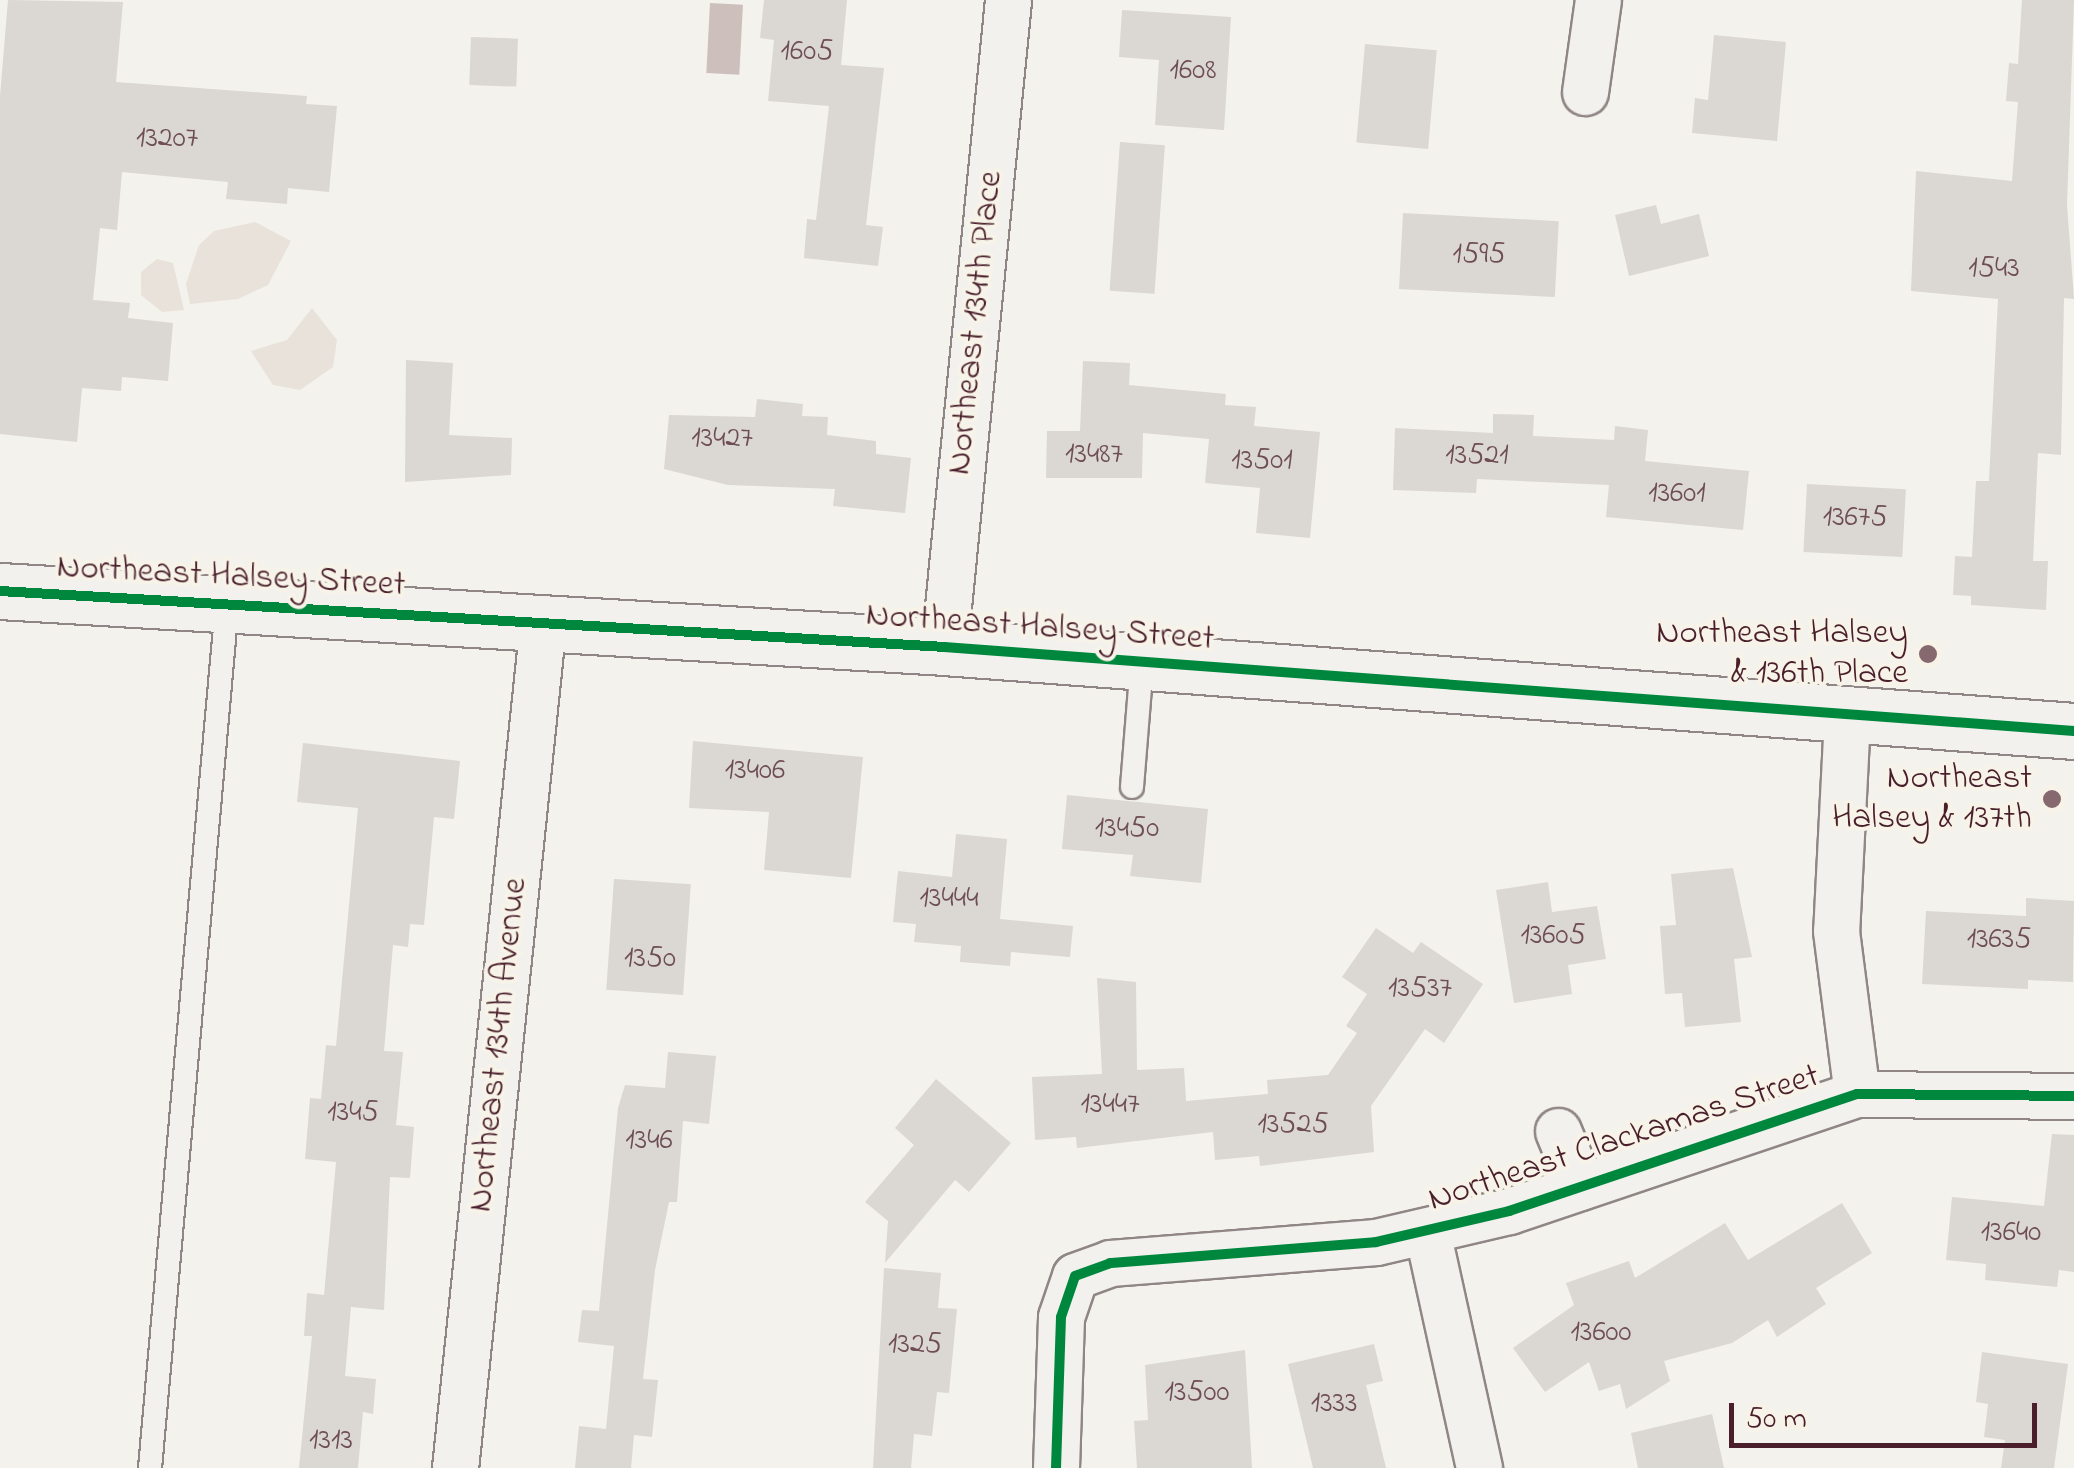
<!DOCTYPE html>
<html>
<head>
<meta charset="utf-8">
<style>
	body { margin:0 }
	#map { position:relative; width:2074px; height:1468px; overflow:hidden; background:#f4f2ec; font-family:"Indie Flower",sans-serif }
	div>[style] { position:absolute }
	.green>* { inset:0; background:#e8e2da }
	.water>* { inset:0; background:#cdc0bc; transform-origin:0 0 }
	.building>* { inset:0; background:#dbd7d3; transform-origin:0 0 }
	.roads { filter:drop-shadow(2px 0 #8f8685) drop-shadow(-2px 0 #8f8685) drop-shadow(0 2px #8f8685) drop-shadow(0 -2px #8f8685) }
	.lane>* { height:22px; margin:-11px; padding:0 11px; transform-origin:11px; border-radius:11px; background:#f2f1ed }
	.street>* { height:45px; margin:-22.5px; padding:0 22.5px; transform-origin:22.5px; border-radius:22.5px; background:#f2f1ed }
	.secondary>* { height:55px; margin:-27.5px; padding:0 27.5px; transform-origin:27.5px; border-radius:27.5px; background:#f2f1ed }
	.cycleway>* { height:10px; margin:-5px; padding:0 5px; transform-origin:5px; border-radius:5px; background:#00873e }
	.dots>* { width:28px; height:28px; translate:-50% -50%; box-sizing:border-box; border:5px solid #f7f3e8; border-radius:50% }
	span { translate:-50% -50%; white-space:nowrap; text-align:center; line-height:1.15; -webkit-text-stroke:8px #f7f3e8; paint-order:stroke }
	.number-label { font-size:30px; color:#6e4d55 }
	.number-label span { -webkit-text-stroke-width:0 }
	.street-label { font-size:35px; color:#4a1f2b }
	.poi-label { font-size:35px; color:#4a1f2b }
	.right { translate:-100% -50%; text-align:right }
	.scale { position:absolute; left:1729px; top:1403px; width:308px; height:45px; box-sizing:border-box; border:5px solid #4a1f2b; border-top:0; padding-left:12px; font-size:30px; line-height:35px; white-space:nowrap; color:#4a1f2b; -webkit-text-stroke:8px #f7f3e8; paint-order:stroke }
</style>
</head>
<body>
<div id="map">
	<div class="green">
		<i style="clip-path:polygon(255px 222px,291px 241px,268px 285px,238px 299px,190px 304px,186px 284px,199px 245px,214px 231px)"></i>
		<i style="clip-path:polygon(157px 259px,173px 263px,184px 310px,162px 312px,141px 295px,141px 272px)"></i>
		<i style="clip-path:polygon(312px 308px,337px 340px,333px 367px,300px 390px,273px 385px,251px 351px,287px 340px)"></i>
	</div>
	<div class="water">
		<i style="left:710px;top:3px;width:33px;height:70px;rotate:3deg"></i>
	</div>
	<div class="building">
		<i style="clip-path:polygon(8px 0,123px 2px,116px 82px,307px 96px,306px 104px,337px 106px,329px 192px,288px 188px,287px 204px,226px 199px,228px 182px,122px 172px,117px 230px,100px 228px,93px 300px,130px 303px,128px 318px,173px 323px,168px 381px,122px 377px,121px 391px,82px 388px,77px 442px,0 434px,0 96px)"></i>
		<i style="clip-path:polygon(764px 0,847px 0,841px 65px,884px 68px,866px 225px,883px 227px,878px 266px,804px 258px,807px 219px,816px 220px,829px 106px,768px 101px,774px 40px,760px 38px)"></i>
		<i style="clip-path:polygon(2022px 0,2074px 0,2067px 205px,2074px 299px,2064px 298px,2061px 455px,2038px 453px,2033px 561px,2048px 561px,2046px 610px,1971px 605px,1971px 596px,1953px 595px,1955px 556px,1972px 557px,1976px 481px,1989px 481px,1998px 299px,1911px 291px,1916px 171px,2012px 181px,2018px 102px,2006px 101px,2009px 63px,2018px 64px)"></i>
		<i style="clip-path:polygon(1122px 10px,1231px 17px,1224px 130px,1155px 125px,1159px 60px,1119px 57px)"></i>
		<i style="clip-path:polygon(1714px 35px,1786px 42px,1777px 141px,1692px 133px,1695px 98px,1708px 100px)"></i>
		<i style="left:471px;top:37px;width:47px;height:48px;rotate:2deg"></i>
		<i style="left:1365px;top:44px;width:72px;height:99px;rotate:5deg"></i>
		<i style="left:1120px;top:142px;width:45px;height:149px;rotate:4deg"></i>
		<i style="clip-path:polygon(1656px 205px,1661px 224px,1699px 214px,1709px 256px,1629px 276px,1615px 215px)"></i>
		<i style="left:1403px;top:213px;width:156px;height:76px;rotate:3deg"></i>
		<i style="clip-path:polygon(406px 360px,453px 363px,449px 435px,512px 438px,511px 475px,405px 482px)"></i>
		<i style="clip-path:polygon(1083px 361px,1130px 363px,1129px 385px,1226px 394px,1225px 405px,1256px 407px,1254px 426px,1320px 432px,1310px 538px,1256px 533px,1260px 488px,1205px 483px,1209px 439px,1143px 433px,1142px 478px,1046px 478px,1047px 431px,1080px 431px)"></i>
		<i style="clip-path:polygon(757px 399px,803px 404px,802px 416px,828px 417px,827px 435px,876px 441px,876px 454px,911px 458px,905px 513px,833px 506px,835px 489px,728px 485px,664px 469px,669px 415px,755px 417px)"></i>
		<i style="clip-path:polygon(1493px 414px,1534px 415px,1533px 436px,1614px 440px,1615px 426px,1648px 430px,1645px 461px,1749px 471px,1743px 530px,1606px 517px,1609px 485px,1477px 479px,1476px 493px,1393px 490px,1395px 428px,1493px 433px)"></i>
		<i style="left:1807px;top:484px;width:99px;height:68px;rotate:3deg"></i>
		<i style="clip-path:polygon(693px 741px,863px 757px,851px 878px,764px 870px,769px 812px,689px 808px)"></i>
		<i style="clip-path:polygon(303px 743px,460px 761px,454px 819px,434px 817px,424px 925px,410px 924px,408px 947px,393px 945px,384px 1051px,403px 1052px,396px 1125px,414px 1127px,410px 1178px,390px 1177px,384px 1310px,351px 1307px,345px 1376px,376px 1379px,373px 1414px,363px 1412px,358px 1468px,299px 1468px,312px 1336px,304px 1336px,307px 1293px,324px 1295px,336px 1162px,305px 1159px,310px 1098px,321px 1099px,326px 1045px,336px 1046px,358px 808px,297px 802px)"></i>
		<i style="clip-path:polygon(1067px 795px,1208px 809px,1201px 883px,1130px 876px,1133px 855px,1062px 849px)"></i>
		<i style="clip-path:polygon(956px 834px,1007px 839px,1000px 919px,1073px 926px,1070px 957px,1011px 952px,1010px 966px,960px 962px,961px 946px,914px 942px,916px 924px,893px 922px,898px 871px,952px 877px)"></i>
		<i style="clip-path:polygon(1733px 868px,1752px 957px,1734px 959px,1741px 1022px,1685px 1027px,1682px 993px,1665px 994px,1660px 926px,1676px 925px,1671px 874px)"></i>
		<i style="left:614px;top:879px;width:77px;height:111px;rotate:4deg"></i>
		<i style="clip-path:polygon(1548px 882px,1552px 912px,1597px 906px,1606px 959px,1568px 965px,1572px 994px,1514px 1003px,1496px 890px)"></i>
		<i style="clip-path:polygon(2026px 898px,2074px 901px,2073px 982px,2028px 980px,2028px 989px,1922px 984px,1926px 911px,2026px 916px)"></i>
		<i style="clip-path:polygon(1376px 928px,1413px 953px,1421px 942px,1483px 984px,1444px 1043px,1425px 1029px,1371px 1106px,1374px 1152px,1260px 1166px,1259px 1156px,1215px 1160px,1213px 1132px,1077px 1148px,1076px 1137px,1035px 1140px,1032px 1077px,1102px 1074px,1097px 978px,1136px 982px,1137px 1070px,1184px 1068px,1186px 1101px,1268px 1094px,1267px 1080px,1328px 1075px,1357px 1033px,1346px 1026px,1367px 994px,1342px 977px)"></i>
		<i style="clip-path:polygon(668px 1052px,716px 1056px,709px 1124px,683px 1121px,677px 1202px,669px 1202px,655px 1270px,643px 1379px,658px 1380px,652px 1437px,634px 1435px,631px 1468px,575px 1468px,579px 1426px,606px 1429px,614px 1346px,578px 1342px,582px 1310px,599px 1311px,618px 1108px,625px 1085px,665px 1088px)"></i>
		<i style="clip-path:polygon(936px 1079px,1011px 1143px,969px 1192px,955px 1180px,885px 1263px,888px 1221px,865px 1202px,914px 1145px,895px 1128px)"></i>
		<i style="clip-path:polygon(2052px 1134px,2074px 1135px,2074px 1272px,2059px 1270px,2057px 1287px,1985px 1280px,1986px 1264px,1946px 1260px,1952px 1197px,2044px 1206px)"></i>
		<i style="clip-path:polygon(1842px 1203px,1872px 1253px,1816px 1288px,1826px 1304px,1777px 1337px,1768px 1320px,1732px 1343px,1664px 1361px,1670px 1381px,1626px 1409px,1620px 1384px,1599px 1391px,1589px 1362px,1545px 1392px,1513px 1348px,1574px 1305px,1566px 1283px,1629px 1261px,1635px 1278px,1725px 1223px,1748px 1260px)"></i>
		<i style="clip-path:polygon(884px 1268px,941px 1273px,938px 1308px,957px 1309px,949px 1393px,937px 1392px,932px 1436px,914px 1434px,911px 1468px,873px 1468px)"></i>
		<i style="clip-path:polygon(1374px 1344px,1383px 1381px,1366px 1385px,1386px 1468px,1313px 1468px,1288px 1364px)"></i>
		<i style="clip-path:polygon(1245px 1350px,1252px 1468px,1137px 1468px,1134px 1421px,1148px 1420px,1145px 1365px)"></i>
		<i style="clip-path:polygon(1982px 1352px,2068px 1364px,2054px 1468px,2001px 1468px,2005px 1440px,1984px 1437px,1988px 1404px,1976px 1402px)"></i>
		<i style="clip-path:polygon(1712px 1414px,1724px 1468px,1638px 1468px,1631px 1433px)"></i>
	</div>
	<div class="roads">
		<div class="lane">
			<i style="left:1132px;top:787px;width:123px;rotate:-85.4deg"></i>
			<i style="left:150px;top:1468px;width:866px;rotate:-84.9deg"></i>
		</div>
		<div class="street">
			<i style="left:1585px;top:92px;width:93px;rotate:-82deg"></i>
			<i style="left:944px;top:647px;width:650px;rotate:-84.35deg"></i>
			<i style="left:1847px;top:717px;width:214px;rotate:92.9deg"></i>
			<i style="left:1836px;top:931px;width:164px;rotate:82.7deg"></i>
			<i style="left:1558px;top:1131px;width:60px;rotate:67.3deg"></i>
			<i style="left:1427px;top:1231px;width:243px;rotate:77.6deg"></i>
			<i style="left:455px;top:1468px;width:851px;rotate:-84.06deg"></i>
			<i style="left:1056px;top:1468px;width:151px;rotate:-88.1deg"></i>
			<i style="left:1061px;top:1317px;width:43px;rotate:-71.1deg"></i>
			<i style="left:1075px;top:1276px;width:37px;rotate:-20deg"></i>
			<i style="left:1110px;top:1263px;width:267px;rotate:-4.5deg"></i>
			<i style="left:1376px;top:1242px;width:137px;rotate:-13.1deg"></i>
			<i style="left:1509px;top:1211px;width:367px;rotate:-18.6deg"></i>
			<i style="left:1857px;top:1094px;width:217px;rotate:0.5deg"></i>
		</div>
		<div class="secondary">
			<i style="left:0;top:591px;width:946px;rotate:3.39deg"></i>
			<i style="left:944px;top:647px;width:1133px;rotate:4.25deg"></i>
		</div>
	</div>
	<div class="cycleway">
		<i style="left:0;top:591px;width:946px;rotate:3.39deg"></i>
		<i style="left:944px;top:647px;width:1133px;rotate:4.25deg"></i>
		<i style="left:1056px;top:1468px;width:151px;rotate:-88.1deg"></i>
		<i style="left:1061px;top:1317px;width:43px;rotate:-71.1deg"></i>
		<i style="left:1075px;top:1276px;width:37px;rotate:-20deg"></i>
		<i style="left:1110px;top:1263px;width:267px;rotate:-4.5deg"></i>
		<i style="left:1376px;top:1242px;width:137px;rotate:-13.1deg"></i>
		<i style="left:1509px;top:1211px;width:367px;rotate:-18.6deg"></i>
		<i style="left:1857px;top:1094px;width:217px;rotate:0.5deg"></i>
	</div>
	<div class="dots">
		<i style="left:1928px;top:654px;background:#86696f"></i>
		<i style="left:2052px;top:799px;background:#86696f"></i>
	</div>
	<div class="number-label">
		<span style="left:807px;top:52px">1605</span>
		<span style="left:1193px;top:71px">1608</span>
		<span style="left:167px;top:139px">13207</span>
		<span style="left:1479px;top:255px">1595</span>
		<span style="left:1994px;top:269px">1543</span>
		<span style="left:722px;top:439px">13427</span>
		<span style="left:1094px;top:455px">13487</span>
		<span style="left:1477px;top:456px">13521</span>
		<span style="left:1262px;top:461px">13501</span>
		<span style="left:1677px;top:494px">13601</span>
		<span style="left:1855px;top:518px">13675</span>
		<span style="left:755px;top:771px">13406</span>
		<span style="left:1127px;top:829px">13450</span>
		<span style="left:949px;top:899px">13444</span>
		<span style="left:1553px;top:936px">13605</span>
		<span style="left:1999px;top:940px">13635</span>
		<span style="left:650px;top:959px">1350</span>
		<span style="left:1420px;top:989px">13537</span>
		<span style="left:1110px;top:1105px">13447</span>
		<span style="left:353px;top:1113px">1345</span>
		<span style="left:1293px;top:1125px">13525</span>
		<span style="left:649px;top:1141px">1346</span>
		<span style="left:2011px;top:1233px">13640</span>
		<span style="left:1601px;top:1333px">13600</span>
		<span style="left:915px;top:1345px">1325</span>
		<span style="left:1197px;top:1393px">13500</span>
		<span style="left:1334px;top:1404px">1333</span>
		<span style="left:331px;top:1441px">1313</span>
	</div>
	<div class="street-label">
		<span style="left:976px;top:323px;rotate:-84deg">Northeast 134th Place</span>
		<span style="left:231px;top:577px;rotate:3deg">Northeast Halsey Street</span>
		<span style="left:1040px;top:628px;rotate:4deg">Northeast Halsey Street</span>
		<span style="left:499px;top:1045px;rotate:-84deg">Northeast 134th Avenue</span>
		<span style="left:1624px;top:1139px;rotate:-18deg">Northeast Clackamas Street</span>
	</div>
	<div class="poi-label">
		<span class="right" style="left:1908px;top:654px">Northeast Halsey<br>&amp; 136th Place</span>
		<span class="right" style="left:2032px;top:799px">Northeast<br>Halsey &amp; 137th</span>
	</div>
	<div class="scale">50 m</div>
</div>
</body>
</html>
